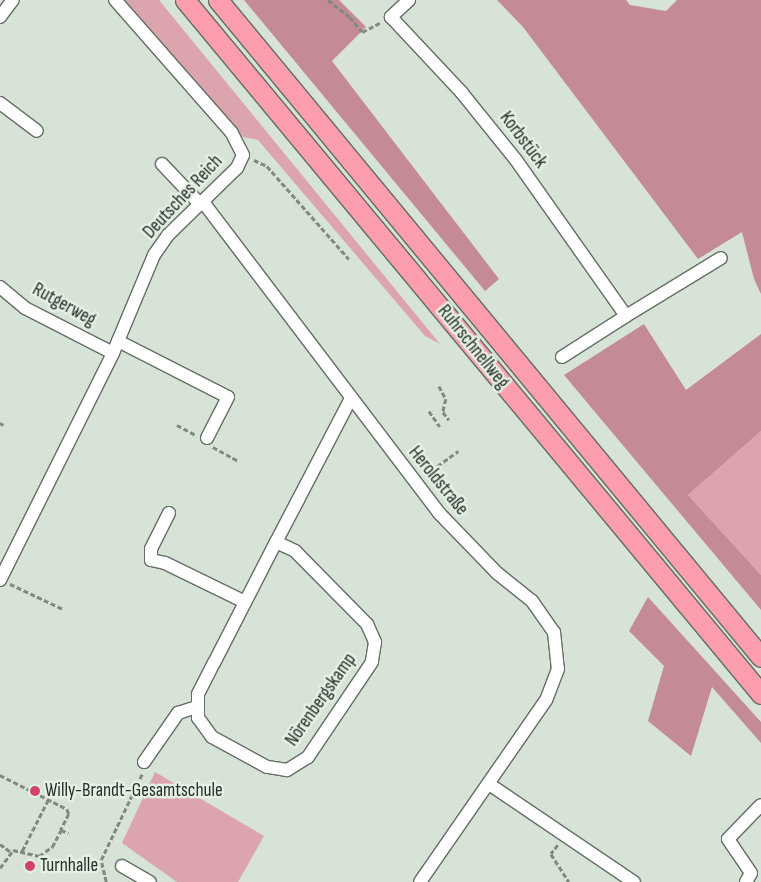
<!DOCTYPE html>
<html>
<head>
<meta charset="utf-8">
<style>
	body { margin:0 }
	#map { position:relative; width:761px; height:882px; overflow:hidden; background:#d7e3d7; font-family:"Sofia Sans Condensed",sans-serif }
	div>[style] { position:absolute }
	.green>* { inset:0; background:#dca5ad }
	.forest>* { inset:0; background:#c48b94 }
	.path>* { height:2.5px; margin-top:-1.25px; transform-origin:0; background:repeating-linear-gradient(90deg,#818981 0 5px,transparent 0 7.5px) }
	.roads { filter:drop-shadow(1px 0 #646e64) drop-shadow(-1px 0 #646e64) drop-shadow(0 1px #646e64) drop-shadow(0 -1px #646e64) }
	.minor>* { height:12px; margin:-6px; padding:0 6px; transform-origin:6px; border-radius:6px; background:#fff }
	.highway>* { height:19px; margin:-9.5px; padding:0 9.5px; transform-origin:9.5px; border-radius:9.5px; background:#fc9ead }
	.dots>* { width:14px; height:14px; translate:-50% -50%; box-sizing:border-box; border:2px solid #e4f0e4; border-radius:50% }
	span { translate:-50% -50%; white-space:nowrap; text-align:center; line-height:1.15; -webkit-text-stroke:5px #e4f0e4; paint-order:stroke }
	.street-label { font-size:19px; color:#282d28 }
	.poi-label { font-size:19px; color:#282d28 }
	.left { translate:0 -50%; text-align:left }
</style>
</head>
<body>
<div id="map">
	<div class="green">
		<i style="clip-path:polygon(123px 0,159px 0,440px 344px,425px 336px,258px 140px,243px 137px)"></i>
		<i style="clip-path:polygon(761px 431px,761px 575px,688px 495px)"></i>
		<i style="clip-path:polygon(155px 772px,264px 836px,238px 882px,177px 882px,122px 843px)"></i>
	</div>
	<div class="forest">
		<i style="clip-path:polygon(244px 0,339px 0,366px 27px,332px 61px,499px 279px,485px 291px)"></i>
		<i style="clip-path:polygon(497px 0,626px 0,630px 5px,666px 11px,677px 0,761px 0,761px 294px,754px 279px,742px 232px,698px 259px,523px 27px)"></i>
		<i style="clip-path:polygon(644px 324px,686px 390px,761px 334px,761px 431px,688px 495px,761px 575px,761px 610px,564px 375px)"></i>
		<i style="clip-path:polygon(648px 597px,761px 722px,761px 743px,712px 687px,691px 756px,648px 721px,664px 666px,629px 631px)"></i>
	</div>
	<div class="path">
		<i style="left:328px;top:0;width:28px;rotate:38deg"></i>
		<i style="left:350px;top:17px;width:19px;rotate:51deg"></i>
		<i style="left:362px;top:32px;width:20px;rotate:-27deg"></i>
		<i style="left:254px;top:160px;width:14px;rotate:25deg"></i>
		<i style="left:267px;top:166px;width:124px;rotate:48.6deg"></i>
		<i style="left:439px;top:386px;width:15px;rotate:62deg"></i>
		<i style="left:446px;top:399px;width:13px;rotate:103deg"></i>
		<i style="left:443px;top:412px;width:10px;rotate:53deg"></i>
		<i style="left:429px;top:411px;width:19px;rotate:55deg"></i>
		<i style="left:0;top:423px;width:4px;rotate:27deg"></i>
		<i style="left:177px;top:425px;width:21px;rotate:28deg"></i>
		<i style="left:213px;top:447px;width:29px;rotate:29deg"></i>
		<i style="left:425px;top:475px;width:41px;rotate:-36deg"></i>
		<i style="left:10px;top:584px;width:59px;rotate:25.3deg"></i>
		<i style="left:0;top:775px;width:75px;rotate:26.9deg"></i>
		<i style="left:67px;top:809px;width:5px;rotate:68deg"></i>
		<i style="left:69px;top:814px;width:18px;rotate:117deg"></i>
		<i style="left:0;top:844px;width:14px;rotate:36deg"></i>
		<i style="left:558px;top:845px;width:11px;rotate:128deg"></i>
		<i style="left:551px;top:854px;width:33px;rotate:57deg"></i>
		<i style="left:22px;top:851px;width:57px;rotate:-63deg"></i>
		<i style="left:0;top:868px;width:22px;rotate:-54deg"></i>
		<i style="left:13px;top:850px;width:27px;rotate:13deg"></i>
		<i style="left:39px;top:856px;width:16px;rotate:-35deg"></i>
		<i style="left:52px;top:847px;width:19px;rotate:-62deg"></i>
		<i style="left:61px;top:830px;width:8px;rotate:23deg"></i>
		<i style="left:106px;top:882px;width:23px;rotate:-103deg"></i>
		<i style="left:101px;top:860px;width:95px;rotate:-64.5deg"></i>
	</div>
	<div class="roads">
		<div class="minor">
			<i style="left:409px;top:0;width:25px;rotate:137deg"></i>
			<i style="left:391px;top:17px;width:104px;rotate:46.9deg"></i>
			<i style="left:462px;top:93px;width:86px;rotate:51.1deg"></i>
			<i style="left:516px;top:160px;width:191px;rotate:54.8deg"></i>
			<i style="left:626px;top:316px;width:111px;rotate:-31.4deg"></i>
			<i style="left:0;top:17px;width:21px;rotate:-53deg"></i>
			<i style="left:0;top:103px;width:46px;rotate:37.1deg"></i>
			<i style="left:162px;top:164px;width:55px;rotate:46.5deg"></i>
			<i style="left:203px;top:202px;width:390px;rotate:52.8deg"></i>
			<i style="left:439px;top:513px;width:83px;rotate:46deg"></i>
			<i style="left:497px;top:573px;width:45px;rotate:38.7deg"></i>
			<i style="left:532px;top:601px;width:38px;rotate:55deg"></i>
			<i style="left:554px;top:632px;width:37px;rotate:84deg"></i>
			<i style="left:558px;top:669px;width:33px;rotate:111deg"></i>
			<i style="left:546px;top:700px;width:221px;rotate:124.7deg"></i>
			<i style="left:0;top:287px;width:33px;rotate:40deg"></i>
			<i style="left:25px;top:308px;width:99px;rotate:27.1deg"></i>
			<i style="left:118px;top:341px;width:123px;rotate:27deg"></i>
			<i style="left:228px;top:397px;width:46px;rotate:117.1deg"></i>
			<i style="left:562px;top:357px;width:76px;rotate:-32.6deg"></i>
			<i style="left:169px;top:513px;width:40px;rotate:116.6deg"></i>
			<i style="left:151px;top:549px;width:11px;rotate:90deg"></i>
			<i style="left:151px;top:560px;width:14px;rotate:12deg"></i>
			<i style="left:165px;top:563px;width:89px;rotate:26deg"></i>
			<i style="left:276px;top:542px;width:21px;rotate:25deg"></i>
			<i style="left:295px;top:551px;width:103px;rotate:45.4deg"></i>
			<i style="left:367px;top:624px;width:20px;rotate:66deg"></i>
			<i style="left:375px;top:642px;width:20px;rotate:99deg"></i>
			<i style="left:372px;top:662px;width:115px;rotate:124deg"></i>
			<i style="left:308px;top:757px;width:25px;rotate:148deg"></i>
			<i style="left:287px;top:770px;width:20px;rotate:-171deg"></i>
			<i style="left:267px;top:767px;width:63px;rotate:-151.4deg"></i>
			<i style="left:212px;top:737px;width:24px;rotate:-126deg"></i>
			<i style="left:198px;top:718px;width:24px;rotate:-90deg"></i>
			<i style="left:198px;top:694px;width:35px;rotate:-63deg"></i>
			<i style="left:214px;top:663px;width:136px;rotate:-62.9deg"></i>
			<i style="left:276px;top:542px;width:47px;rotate:-62.4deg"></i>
			<i style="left:298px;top:500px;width:115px;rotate:-62.5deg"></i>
			<i style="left:0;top:580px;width:254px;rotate:-63.5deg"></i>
			<i style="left:113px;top:353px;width:106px;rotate:-67.3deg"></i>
			<i style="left:154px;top:255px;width:24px;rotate:-55deg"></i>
			<i style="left:168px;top:235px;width:96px;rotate:-44.2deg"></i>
			<i style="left:237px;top:168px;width:14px;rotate:-65deg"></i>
			<i style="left:243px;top:155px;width:25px;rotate:-117deg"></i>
			<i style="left:232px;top:133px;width:177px;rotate:-131.3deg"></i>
			<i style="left:144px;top:762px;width:60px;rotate:-55.2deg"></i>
			<i style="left:178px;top:713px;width:19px;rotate:-18deg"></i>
			<i style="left:489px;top:784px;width:175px;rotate:34.1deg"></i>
			<i style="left:122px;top:866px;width:32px;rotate:30deg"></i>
			<i style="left:746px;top:882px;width:10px;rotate:-61deg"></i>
			<i style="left:751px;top:873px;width:41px;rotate:-124.1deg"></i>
			<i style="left:728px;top:839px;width:47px;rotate:-45.9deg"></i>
		</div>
		<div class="highway">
			<i style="left:185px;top:0;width:902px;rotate:50.31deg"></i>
			<i style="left:218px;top:0;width:852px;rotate:50.43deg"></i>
		</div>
	</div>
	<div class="dots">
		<i style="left:35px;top:791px;background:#d24367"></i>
		<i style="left:30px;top:866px;background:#d24367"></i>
	</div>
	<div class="street-label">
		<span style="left:523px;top:140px;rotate:53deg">Korbstück</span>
		<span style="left:183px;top:197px;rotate:-47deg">Deutsches Reich</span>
		<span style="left:64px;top:305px;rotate:29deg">Rutgerweg</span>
		<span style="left:473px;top:347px;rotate:51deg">Ruhrschnellweg</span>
		<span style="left:438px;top:481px;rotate:51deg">Heroldstraße</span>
		<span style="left:321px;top:700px;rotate:-55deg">Nörenbergskamp</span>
	</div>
	<div class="poi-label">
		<span class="left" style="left:45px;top:791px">Willy-Brandt-Gesamtschule</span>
		<span class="left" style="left:40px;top:866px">Turnhalle</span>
	</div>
</div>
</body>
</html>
